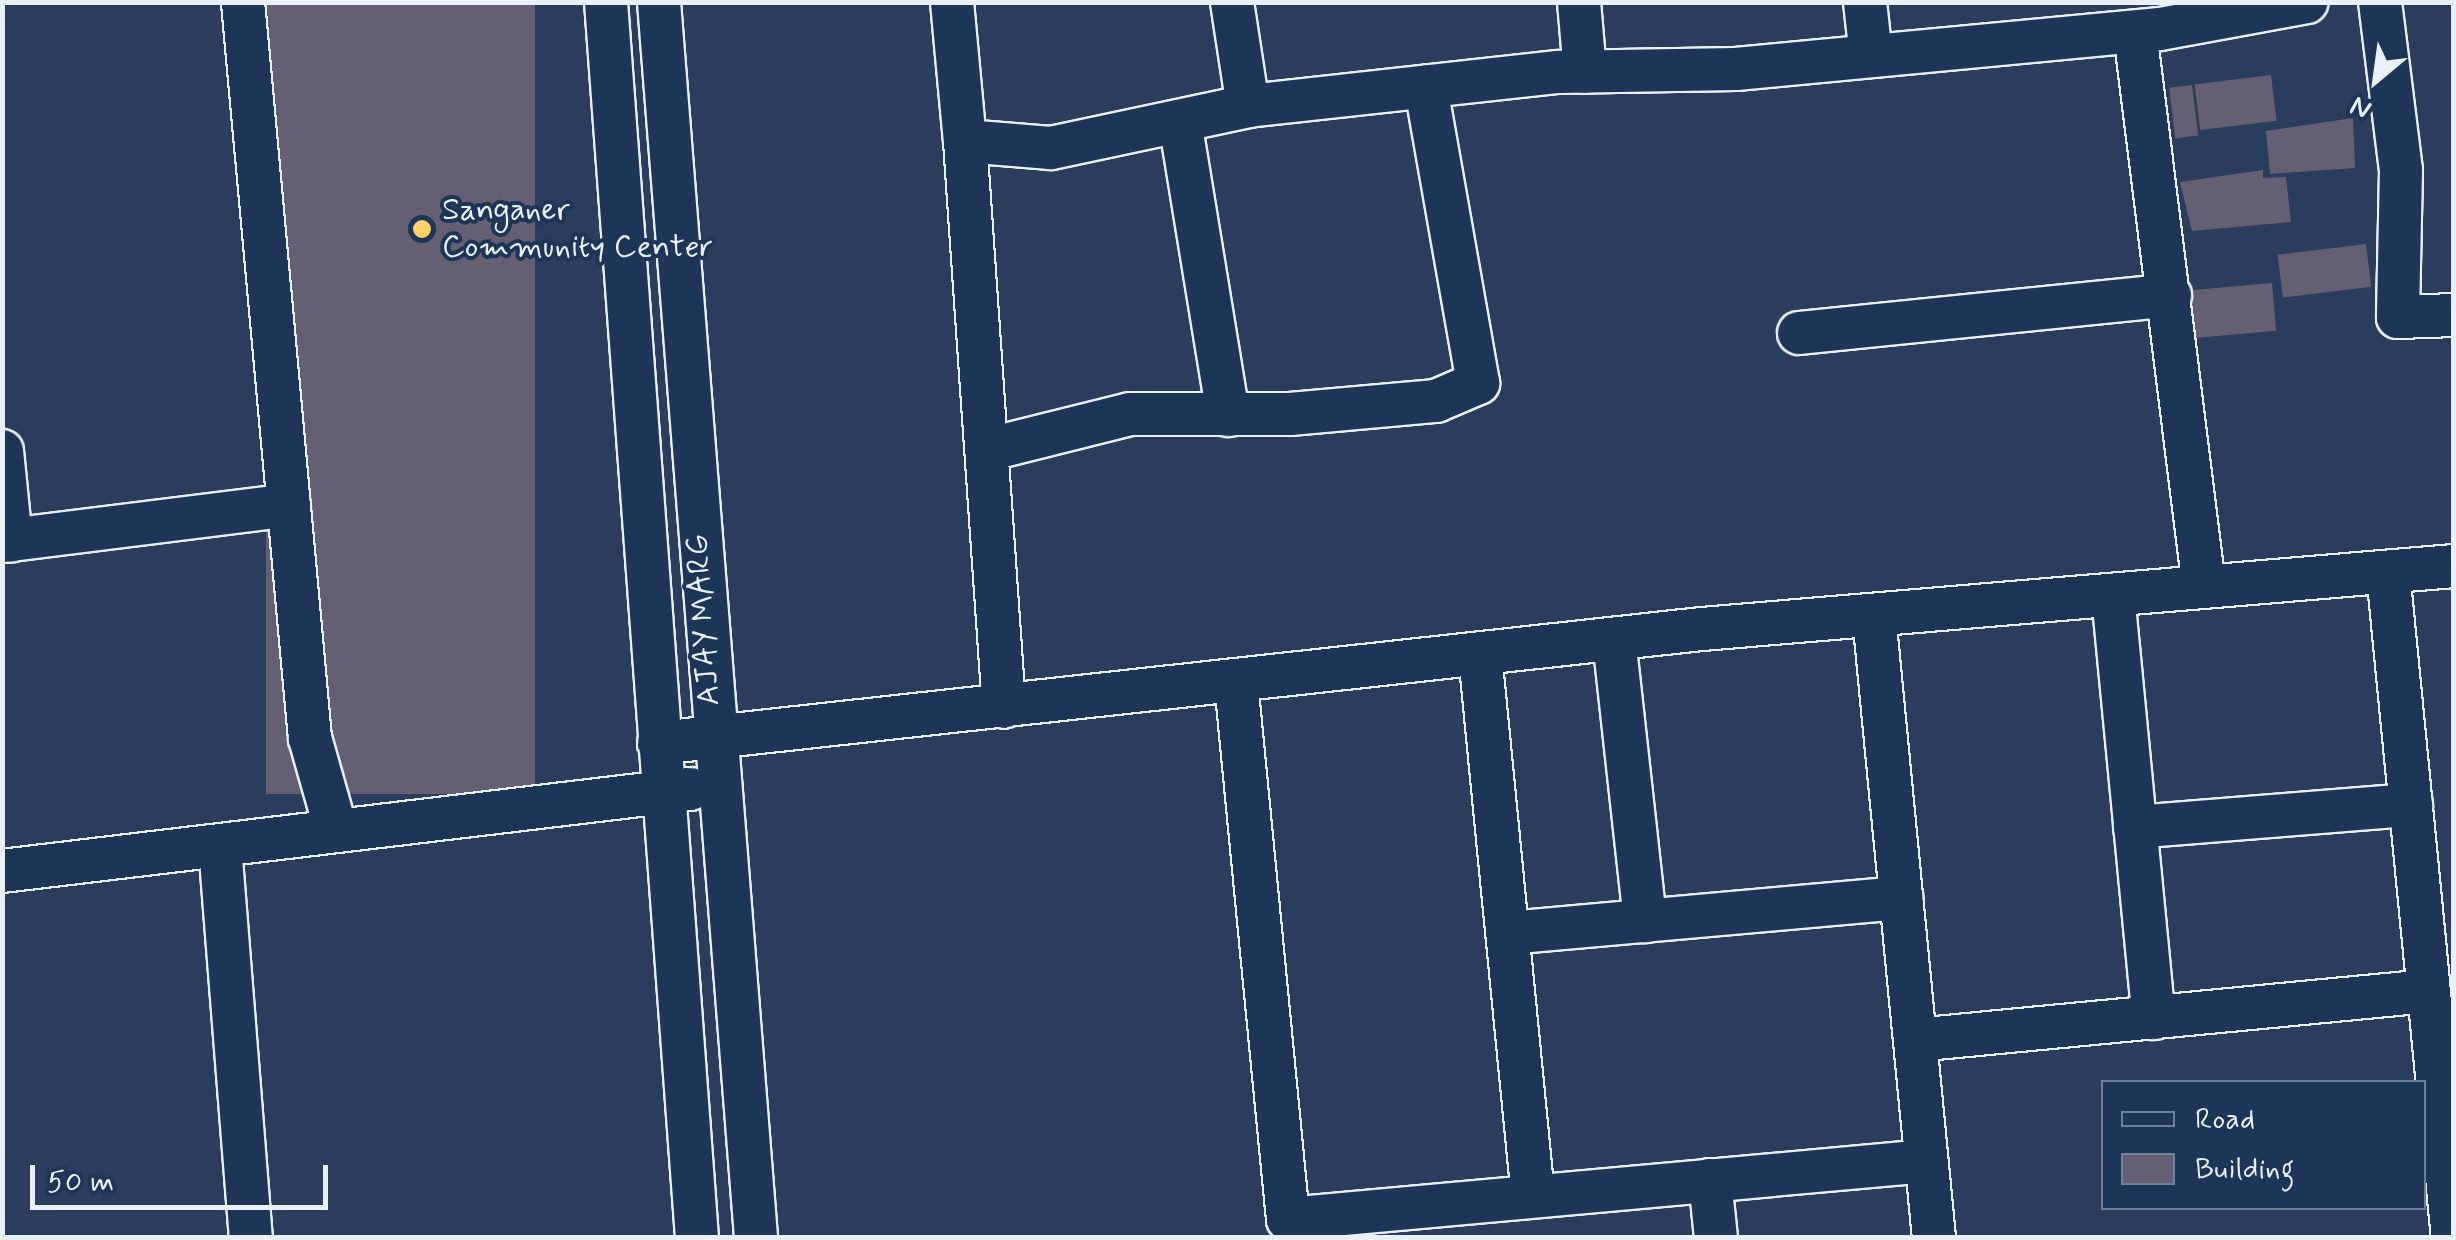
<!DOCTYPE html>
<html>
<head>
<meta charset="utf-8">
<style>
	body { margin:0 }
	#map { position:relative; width:2456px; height:1240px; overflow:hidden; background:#2b3d5c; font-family:Mynerve,sans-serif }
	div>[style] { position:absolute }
	.building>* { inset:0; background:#645f72; transform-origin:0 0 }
	.roads { filter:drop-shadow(2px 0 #e8f1f8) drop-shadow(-2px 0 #e8f1f8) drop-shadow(0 2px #e8f1f8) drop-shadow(0 -2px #e8f1f8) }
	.minor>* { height:42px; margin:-21px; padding:0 21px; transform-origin:21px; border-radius:21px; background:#1d3557 }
	.dots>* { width:28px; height:28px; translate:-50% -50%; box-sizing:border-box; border:5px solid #1d3557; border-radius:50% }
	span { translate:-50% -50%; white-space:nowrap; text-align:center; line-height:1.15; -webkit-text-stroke:8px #1d3557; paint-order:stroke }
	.poi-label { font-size:32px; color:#e8f1f8 }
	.left { translate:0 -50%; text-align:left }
	.street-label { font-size:32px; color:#e8f1f8 }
	.frame { position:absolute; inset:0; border:5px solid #e8f1f8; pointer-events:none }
	.legend { position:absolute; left:2101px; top:1080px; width:325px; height:130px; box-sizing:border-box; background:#1d3557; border:2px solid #6e8097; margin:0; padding:12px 18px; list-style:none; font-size:30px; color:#e8f1f8 }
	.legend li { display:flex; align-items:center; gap:20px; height:50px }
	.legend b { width:50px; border:2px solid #6e8097 }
	.north { position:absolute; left:2326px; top:30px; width:100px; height:100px; -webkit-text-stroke:8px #1d3557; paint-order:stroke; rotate:209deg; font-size:28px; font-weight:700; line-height:40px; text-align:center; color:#e8f1f8 }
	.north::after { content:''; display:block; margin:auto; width:35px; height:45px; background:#e8f1f8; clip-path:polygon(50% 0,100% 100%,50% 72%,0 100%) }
	.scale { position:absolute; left:30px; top:1165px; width:298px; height:45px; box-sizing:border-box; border:5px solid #e8f1f8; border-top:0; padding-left:12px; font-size:30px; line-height:35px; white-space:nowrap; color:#e8f1f8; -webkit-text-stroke:8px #1d3557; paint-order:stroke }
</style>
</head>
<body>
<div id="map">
	<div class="building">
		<i style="left:266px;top:2px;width:269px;height:792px"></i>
		<i style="left:2271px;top:75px;width:46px;height:77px;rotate:83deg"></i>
		<i style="left:2192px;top:85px;width:51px;height:23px;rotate:83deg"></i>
		<i style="clip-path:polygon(2353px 118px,2355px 168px,2270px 174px,2266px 131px)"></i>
		<i style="clip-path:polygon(2263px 170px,2263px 178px,2286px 177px,2291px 222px,2192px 231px,2180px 182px)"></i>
		<i style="left:2366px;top:244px;width:43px;height:89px;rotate:83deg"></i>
		<i style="left:2272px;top:283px;width:48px;height:85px;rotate:85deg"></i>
	</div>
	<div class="roads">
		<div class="minor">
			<i style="left:243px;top:2px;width:739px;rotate:84.8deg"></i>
			<i style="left:310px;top:738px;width:96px;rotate:74.2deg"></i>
			<i style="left:606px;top:2px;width:1239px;rotate:85.79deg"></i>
			<i style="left:659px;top:2px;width:1240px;rotate:85.51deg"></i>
			<i style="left:952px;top:2px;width:140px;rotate:84.7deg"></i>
			<i style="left:965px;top:141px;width:86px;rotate:4.7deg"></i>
			<i style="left:1051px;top:148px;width:201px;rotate:-12deg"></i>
			<i style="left:1248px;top:106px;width:312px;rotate:-6.3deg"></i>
			<i style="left:1558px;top:72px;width:178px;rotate:-1deg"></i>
			<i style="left:1736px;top:69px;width:426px;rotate:-5.4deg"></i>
			<i style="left:2160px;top:29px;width:149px;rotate:-10.4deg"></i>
			<i style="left:1232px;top:2px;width:105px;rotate:81.3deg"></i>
			<i style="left:1579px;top:2px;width:70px;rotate:85.1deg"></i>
			<i style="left:1865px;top:2px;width:54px;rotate:83.7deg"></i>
			<i style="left:2380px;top:2px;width:169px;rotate:82.9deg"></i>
			<i style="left:2401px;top:170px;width:147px;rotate:91.2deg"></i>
			<i style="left:2398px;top:317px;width:56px;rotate:-2deg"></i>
			<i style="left:2135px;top:32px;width:559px;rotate:82.91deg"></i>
			<i style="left:1180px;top:121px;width:298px;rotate:80.7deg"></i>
			<i style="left:965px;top:141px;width:567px;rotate:86.06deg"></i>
			<i style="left:1799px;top:333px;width:373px;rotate:-5.8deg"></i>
			<i style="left:990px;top:449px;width:144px;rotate:-14deg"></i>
			<i style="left:1130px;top:414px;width:160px"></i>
			<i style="left:1290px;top:414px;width:147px;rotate:-5.1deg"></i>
			<i style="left:1436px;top:401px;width:46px;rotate:-23.2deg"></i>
			<i style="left:1478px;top:383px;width:301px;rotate:-100deg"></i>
			<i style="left:2px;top:451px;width:90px;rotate:84.3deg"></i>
			<i style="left:2px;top:541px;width:289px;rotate:-7.1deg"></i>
			<i style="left:2388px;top:572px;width:669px;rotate:84.43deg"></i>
			<i style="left:2113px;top:595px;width:425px;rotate:84.5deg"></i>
			<i style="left:1874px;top:616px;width:625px;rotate:84.49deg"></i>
			<i style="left:1614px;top:639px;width:284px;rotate:83.7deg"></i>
			<i style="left:1480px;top:654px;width:545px;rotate:84.42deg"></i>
			<i style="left:1236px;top:682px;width:540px;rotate:84.47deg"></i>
			<i style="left:1288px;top:1219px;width:641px;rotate:-5.19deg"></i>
			<i style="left:659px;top:743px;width:1049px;rotate:-6.24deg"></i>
			<i style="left:1702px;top:629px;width:755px;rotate:-4.79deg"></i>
			<i style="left:2135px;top:827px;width:277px;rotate:-4.6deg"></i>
			<i style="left:220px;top:846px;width:393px;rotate:85.5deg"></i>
			<i style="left:2px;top:871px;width:693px;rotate:-6.8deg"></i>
			<i style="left:1508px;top:933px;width:395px;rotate:-5.1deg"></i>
			<i style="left:1915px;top:1040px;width:516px;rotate:-5.45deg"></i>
			<i style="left:1710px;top:1180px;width:58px;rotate:84.1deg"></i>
		</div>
	</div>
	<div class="dots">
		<i style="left:422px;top:229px;background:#ffd166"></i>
	</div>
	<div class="poi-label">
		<span class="left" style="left:442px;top:229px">Sanganer<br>Community Center</span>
	</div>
	<div class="street-label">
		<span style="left:704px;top:620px;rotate:-94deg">AJAY MARG</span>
	</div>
	<div class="frame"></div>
	<ul class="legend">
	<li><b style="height:12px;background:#1d3557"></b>Road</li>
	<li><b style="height:28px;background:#645f72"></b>Building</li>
	</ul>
	<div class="north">N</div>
	<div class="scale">50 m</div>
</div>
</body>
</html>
